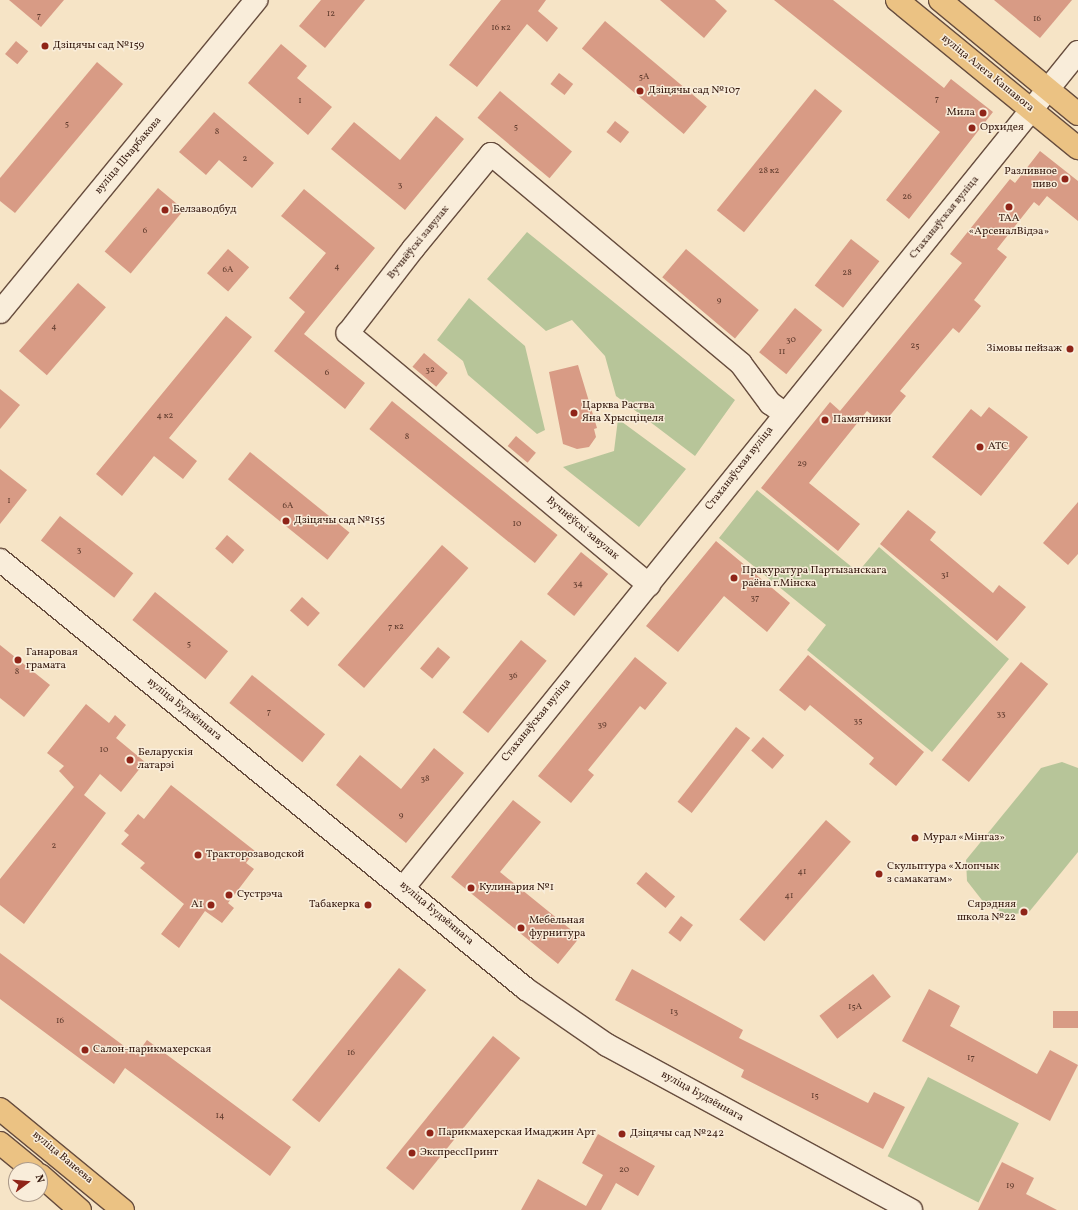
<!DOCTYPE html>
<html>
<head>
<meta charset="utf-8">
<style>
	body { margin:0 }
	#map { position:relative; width:1078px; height:1210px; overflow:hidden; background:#f6e4c6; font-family:Vollkorn,serif }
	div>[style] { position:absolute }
	.green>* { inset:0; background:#b7c599; transform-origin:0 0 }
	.building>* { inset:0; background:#d89b85; transform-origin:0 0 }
	.roads { filter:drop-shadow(1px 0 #674d3e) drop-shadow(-1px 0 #674d3e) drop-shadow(0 1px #674d3e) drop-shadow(0 -1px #674d3e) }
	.minor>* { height:22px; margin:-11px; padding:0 11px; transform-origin:11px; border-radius:11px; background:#f9edda }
	.major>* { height:22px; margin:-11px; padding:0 11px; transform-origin:11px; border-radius:11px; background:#ebc283 }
	.dots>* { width:11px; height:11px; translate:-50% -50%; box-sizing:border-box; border:2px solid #f9edda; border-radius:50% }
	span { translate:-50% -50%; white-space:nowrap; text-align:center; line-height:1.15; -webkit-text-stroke:3px #f9edda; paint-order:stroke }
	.number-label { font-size:9px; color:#5f3b2d }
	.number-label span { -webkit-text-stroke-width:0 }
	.poi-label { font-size:11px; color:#371b10 }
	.left { translate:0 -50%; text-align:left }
	.right { translate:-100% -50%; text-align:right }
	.street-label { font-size:11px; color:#371b10 }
	.north { position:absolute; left:8px; top:1162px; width:40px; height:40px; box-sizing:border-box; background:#f9edda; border:1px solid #ab9989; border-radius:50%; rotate:74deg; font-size:11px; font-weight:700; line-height:16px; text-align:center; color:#371b10 }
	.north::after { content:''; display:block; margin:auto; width:14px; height:18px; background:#8f2418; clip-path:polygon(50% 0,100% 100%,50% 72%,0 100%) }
</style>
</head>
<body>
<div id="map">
	<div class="green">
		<i style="clip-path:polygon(527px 232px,735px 400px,695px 456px,616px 396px,605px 356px,572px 320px,546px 331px,487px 279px)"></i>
		<i style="clip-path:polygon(469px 298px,525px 346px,545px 430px,537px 434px,468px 375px,463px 361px,437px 340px)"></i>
		<i style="clip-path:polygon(618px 419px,686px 469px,639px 527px,563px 467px,614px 451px)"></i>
		<i style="clip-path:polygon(757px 490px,858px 572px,879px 547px,1009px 659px,932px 752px,807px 650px,826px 625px,719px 538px)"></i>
		<i style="clip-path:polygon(1062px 762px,1078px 768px,1078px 852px,1029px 912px,1008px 915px,985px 904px,967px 881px,966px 860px,1041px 768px)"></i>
		<i style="left:928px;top:1077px;width:102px;height:89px;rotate:27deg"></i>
	</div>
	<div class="building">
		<i style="clip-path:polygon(9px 0,64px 0,41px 27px)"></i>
		<i style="clip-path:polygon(321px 0,365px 0,325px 48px,299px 26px)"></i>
		<i style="clip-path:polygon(501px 0,546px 0,538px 11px,558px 28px,547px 42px,527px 24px,477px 87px,449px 65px)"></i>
		<i style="clip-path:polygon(660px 0,715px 0,727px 11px,704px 38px)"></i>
		<i style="clip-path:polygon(774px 0,833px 0,944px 88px,951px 79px,993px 112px,909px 219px,886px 200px,940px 132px)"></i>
		<i style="clip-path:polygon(994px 0,1072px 0,1040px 38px)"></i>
		<i style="left:605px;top:21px;width:133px;height:36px;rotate:40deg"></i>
		<i style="left:16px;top:41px;width:16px;height:17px;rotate:40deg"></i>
		<i style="clip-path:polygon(281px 44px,307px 66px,297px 78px,332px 107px,308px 135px,248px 83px)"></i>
		<i style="clip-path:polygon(97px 62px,123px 84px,15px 213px,0 201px,0 178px)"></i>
		<i style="left:559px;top:73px;width:18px;height:14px;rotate:38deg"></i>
		<i style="left:815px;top:89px;width:35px;height:156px;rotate:39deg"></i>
		<i style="left:500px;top:91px;width:94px;height:35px;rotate:40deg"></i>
		<i style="clip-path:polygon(214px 112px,274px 163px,252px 188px,219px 160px,206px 175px,179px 152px)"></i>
		<i style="clip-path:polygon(436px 116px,464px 139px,405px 210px,331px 149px,354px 122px,400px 160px)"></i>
		<i style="left:615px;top:121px;width:18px;height:14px;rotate:38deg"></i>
		<i style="clip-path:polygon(1040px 151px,1078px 181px,1078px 221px,1047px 196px,1039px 206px,1034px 202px,997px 249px,1007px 257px,974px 300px,981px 306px,959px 333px,953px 328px,926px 360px,900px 391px,906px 396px,883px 424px,867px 411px,809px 483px,860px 524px,838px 551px,761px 488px,830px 402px,840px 411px,962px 263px,950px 254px,1010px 179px,1015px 183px)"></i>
		<i style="left:158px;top:188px;width:34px;height:83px;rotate:40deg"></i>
		<i style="clip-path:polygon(304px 189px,375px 248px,304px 334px,365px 383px,345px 409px,274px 351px,305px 312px,289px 298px,326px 253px,281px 216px)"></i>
		<i style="left:851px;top:239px;width:36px;height:59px;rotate:38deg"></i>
		<i style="left:228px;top:249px;width:28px;height:32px;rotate:41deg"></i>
		<i style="left:686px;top:249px;width:95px;height:37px;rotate:40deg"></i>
		<i style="left:78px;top:283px;width:37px;height:90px;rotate:41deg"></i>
		<i style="left:795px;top:308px;width:35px;height:57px;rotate:39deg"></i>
		<i style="clip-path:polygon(226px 316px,252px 337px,169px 438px,197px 461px,183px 479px,154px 456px,122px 496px,96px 474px)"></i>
		<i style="left:424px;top:353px;width:31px;height:18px;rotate:40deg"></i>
		<i style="clip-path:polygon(578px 365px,597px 428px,594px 429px,596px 437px,589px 447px,577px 449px,563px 444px,549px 372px)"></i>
		<i style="clip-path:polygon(0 389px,20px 405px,0 429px)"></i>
		<i style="left:392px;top:401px;width:213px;height:36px;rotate:39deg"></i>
		<i style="clip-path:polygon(989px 407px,1028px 437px,981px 496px,932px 457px,971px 409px,981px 417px)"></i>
		<i style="left:516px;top:436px;width:26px;height:13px;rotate:40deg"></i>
		<i style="left:250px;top:452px;width:128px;height:35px;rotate:39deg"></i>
		<i style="clip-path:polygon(0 469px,27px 490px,0 524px)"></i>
		<i style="clip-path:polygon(1078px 502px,1078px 554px,1068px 565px,1043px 543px)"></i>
		<i style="clip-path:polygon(908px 510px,936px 532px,930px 540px,993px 593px,999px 585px,1026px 607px,997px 641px,880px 544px)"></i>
		<i style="left:60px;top:516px;width:93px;height:31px;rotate:38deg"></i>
		<i style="left:227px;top:535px;width:23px;height:18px;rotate:41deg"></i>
		<i style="clip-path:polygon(716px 541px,790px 603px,767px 632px,724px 596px,678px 652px,646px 626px)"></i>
		<i style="left:442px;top:545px;width:35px;height:159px;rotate:41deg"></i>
		<i style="left:581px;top:552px;width:35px;height:54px;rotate:39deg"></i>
		<i style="left:155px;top:592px;width:94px;height:36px;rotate:39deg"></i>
		<i style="left:302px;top:597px;width:24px;height:18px;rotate:42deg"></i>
		<i style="left:521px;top:640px;width:33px;height:93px;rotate:39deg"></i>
		<i style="clip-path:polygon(0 645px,50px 685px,24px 717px,0 698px)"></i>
		<i style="left:438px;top:647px;width:16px;height:28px;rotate:40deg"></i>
		<i style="clip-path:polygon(808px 655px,924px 752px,896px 786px,869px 764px,874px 758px,810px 705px,805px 711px,779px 690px)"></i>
		<i style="clip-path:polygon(635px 657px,667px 683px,645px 710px,640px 706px,588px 770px,594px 775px,571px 803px,538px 776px)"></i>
		<i style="left:1021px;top:662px;width:35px;height:126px;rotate:39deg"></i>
		<i style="left:252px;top:675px;width:94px;height:36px;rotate:39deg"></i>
		<i style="clip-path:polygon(86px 704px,109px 723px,115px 715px,126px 725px,116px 738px,145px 762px,121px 792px,100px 774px,84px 795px,106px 813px,24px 924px,0 905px,0 879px,74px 787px,59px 771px,64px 766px,47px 753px)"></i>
		<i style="left:736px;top:727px;width:18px;height:95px;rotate:38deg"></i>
		<i style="left:763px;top:737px;width:28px;height:18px;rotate:41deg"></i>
		<i style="clip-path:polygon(434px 748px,464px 773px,406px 843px,336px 785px,360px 755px,401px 789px)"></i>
		<i style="clip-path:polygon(171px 785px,255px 851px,246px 863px,254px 869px,228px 903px,234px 908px,222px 923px,205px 911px,179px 948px,161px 934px,184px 904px,140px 868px,145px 863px,121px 844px,129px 835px,124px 831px,138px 814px,144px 819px)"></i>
		<i style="clip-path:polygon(513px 800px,541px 822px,500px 872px,580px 937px,558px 964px,451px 877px)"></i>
		<i style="left:826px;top:820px;width:33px;height:132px;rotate:41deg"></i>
		<i style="left:646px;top:872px;width:38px;height:15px;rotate:40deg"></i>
		<i style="left:681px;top:916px;width:15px;height:21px;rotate:37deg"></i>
		<i style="clip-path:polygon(0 953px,136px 1055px,147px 1040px,291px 1147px,270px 1176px,125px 1068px,114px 1084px,0 999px)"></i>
		<i style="left:399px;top:968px;width:35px;height:170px;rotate:39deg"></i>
		<i style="clip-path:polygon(632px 969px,743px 1030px,739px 1038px,868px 1103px,874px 1092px,905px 1107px,883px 1149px,741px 1077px,744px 1070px,615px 1000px)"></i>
		<i style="left:873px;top:974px;width:29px;height:68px;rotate:52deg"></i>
		<i style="clip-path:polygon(929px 989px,960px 1006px,950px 1026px,1037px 1074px,1050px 1050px,1078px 1065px,1050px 1121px,902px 1041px)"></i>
		<i style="left:1078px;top:1011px;width:17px;height:25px;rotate:90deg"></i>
		<i style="left:493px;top:1036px;width:35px;height:170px;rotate:39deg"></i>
		<i style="clip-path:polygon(598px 1134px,655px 1166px,638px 1196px,616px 1183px,601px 1210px,521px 1210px,538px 1179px,586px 1206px,603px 1175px,582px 1163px)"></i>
		<i style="clip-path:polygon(1002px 1162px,1034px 1178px,1026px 1194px,1057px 1210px,978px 1210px)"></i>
	</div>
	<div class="roads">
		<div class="minor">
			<i style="left:0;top:312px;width:404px;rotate:-50.6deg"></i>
			<i style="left:0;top:560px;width:679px;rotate:39.2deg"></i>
			<i style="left:526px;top:989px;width:98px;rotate:34.7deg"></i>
			<i style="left:607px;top:1045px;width:346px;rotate:28.5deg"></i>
			<i style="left:649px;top:585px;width:393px;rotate:-140.1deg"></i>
			<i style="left:348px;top:333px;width:106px;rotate:-52.3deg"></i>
			<i style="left:413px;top:249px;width:123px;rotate:-50.6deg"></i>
			<i style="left:491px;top:154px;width:326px;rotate:40deg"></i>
			<i style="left:741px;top:364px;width:49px;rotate:53.4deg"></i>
			<i style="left:770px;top:403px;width:17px;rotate:36deg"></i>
			<i style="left:404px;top:887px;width:1073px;rotate:-51.09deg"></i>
		</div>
		<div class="major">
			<i style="left:897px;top:0;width:234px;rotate:39.3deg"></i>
			<i style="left:940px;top:0;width:179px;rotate:39.6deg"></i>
			<i style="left:0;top:1109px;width:159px;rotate:39.4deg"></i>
			<i style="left:0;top:1143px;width:43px;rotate:39.3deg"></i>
			<i style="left:40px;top:1175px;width:53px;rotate:41.2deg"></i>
		</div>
	</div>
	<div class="dots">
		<i style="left:45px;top:46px;background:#8f2418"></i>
		<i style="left:640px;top:91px;background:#8f2418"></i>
		<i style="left:983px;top:113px;background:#8f2418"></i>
		<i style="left:972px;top:128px;background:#8f2418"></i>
		<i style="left:1065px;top:179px;background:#8f2418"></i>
		<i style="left:1009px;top:207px;background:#8f2418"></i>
		<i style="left:165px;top:210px;background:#8f2418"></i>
		<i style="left:1070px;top:349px;background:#8f2418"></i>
		<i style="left:574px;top:413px;background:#8f2418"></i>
		<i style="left:825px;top:420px;background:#8f2418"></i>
		<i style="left:980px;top:447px;background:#8f2418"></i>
		<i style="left:286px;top:521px;background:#8f2418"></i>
		<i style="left:734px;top:578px;background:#8f2418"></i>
		<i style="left:18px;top:660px;background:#8f2418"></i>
		<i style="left:130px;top:760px;background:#8f2418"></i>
		<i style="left:915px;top:838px;background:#8f2418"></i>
		<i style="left:198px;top:855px;background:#8f2418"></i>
		<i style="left:879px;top:874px;background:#8f2418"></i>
		<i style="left:471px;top:888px;background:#8f2418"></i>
		<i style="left:229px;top:895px;background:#8f2418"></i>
		<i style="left:211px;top:905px;background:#8f2418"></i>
		<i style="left:368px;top:905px;background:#8f2418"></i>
		<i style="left:1024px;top:912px;background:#8f2418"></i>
		<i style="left:521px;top:928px;background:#8f2418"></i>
		<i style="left:85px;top:1050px;background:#8f2418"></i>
		<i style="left:430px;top:1133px;background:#8f2418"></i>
		<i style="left:622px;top:1134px;background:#8f2418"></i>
		<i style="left:412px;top:1153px;background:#8f2418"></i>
	</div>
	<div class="number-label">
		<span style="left:331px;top:14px">12</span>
		<span style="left:39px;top:16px">7</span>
		<span style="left:1037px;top:19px">16</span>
		<span style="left:501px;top:28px">16 к2</span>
		<span style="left:644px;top:77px">5А</span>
		<span style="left:937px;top:99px">7</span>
		<span style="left:300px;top:101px">1</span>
		<span style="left:67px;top:124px">5</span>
		<span style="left:516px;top:127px">5</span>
		<span style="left:217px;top:132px">8</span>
		<span style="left:245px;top:159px">2</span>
		<span style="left:769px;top:171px">28 к2</span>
		<span style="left:400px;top:185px">3</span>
		<span style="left:907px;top:197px">26</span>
		<span style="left:145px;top:231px">6</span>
		<span style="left:337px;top:267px">4</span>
		<span style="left:228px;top:270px">6А</span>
		<span style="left:847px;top:273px">28</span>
		<span style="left:719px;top:301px">9</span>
		<span style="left:54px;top:327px">4</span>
		<span style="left:791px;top:340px">30</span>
		<span style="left:915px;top:346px">25</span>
		<span style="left:782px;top:352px">11</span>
		<span style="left:430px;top:370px">32</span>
		<span style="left:327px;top:373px">6</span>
		<span style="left:165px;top:416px">4 к2</span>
		<span style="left:407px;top:437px">8</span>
		<span style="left:802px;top:464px">29</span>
		<span style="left:9px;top:501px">1</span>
		<span style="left:288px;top:506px">6А</span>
		<span style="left:517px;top:524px">10</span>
		<span style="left:79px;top:550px">3</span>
		<span style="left:945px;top:575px">31</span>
		<span style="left:578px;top:584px">34</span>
		<span style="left:755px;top:598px">37</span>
		<span style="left:396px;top:627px">7 к2</span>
		<span style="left:189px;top:644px">5</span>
		<span style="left:17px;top:672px">8</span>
		<span style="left:513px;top:676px">36</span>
		<span style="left:269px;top:712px">7</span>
		<span style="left:1001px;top:714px">33</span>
		<span style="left:858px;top:721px">35</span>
		<span style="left:602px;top:725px">39</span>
		<span style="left:104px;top:750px">10</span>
		<span style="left:425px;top:779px">38</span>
		<span style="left:401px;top:816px">9</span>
		<span style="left:54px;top:846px">2</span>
		<span style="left:802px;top:872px">41</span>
		<span style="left:789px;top:896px">41</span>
		<span style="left:855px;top:1007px">15А</span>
		<span style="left:674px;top:1012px">13</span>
		<span style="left:60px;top:1021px">16</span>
		<span style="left:351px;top:1053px">16</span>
		<span style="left:971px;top:1058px">17</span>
		<span style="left:815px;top:1096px">15</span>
		<span style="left:220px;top:1116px">14</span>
		<span style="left:624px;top:1170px">20</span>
		<span style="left:1010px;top:1186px">19</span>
	</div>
	<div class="poi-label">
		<span class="left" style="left:53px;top:46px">Дзіцячы сад №159</span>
		<span class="left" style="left:648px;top:91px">Дзіцячы сад №107</span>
		<span class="right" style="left:975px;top:113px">Мила</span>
		<span class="left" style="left:980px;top:128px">Орхидея</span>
		<span class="right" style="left:1057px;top:179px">Разливное<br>пиво</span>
		<span class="left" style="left:173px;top:210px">Белзаводбуд</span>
		<span style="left:1009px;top:226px">ТАА<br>«АрсеналВідэа»</span>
		<span class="right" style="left:1062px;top:349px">Зімовы пейзаж</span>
		<span class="left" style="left:582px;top:413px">Царква Раства<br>Яна Хрысціцеля</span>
		<span class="left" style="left:833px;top:420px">Памятники</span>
		<span class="left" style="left:988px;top:447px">АТС</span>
		<span class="left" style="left:294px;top:521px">Дзіцячы сад №155</span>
		<span class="left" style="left:742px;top:578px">Пракуратура Партызанскага<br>раёна г.Мінска</span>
		<span class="left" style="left:26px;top:660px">Ганаровая<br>грамата</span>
		<span class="left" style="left:138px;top:760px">Беларускія<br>латарэі</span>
		<span class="left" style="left:923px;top:838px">Мурал «Мінгаз»</span>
		<span class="left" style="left:206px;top:855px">Тракторозаводской</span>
		<span class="left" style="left:887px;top:874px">Скульптура «Хлопчык<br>з самакатам»</span>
		<span class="left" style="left:479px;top:888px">Кулинария №1</span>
		<span class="left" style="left:237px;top:895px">Сустрэча</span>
		<span class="right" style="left:203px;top:905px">A1</span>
		<span class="right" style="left:360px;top:905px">Табакерка</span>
		<span class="right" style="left:1016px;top:912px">Сярэдняя<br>школа №22</span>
		<span class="left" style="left:529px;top:928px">Мебельная<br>фурнитура</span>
		<span class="left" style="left:93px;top:1050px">Салон-парикмахерская</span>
		<span class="left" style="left:438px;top:1133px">Парикмахерская Имаджин Арт</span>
		<span class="left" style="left:630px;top:1134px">Дзіцячы сад №242</span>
		<span class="left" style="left:420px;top:1153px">ЭкспрессПринт</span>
	</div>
	<div class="street-label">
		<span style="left:987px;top:74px;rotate:39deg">вуліца Алега Кашавога</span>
		<span style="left:129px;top:156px;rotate:-50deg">вуліца Шчарбакова</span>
		<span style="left:945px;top:218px;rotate:-51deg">Стаханаўская вуліца</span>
		<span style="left:419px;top:243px;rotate:-51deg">Вучнёўскі завулак</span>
		<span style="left:740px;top:469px;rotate:-52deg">Стаханаўская вуліца</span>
		<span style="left:582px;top:529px;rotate:40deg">Вучнёўскі завулак</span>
		<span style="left:184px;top:710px;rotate:39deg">вуліца Будзённага</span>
		<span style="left:537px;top:721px;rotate:-51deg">Стаханаўская вуліца</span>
		<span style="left:436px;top:914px;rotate:40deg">вуліца Будзённага</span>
		<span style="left:702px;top:1097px;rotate:29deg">вуліца Будзённага</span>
		<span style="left:62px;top:1158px;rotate:40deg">вуліца Ванеева</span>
	</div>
	<div class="north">N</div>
</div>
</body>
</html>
